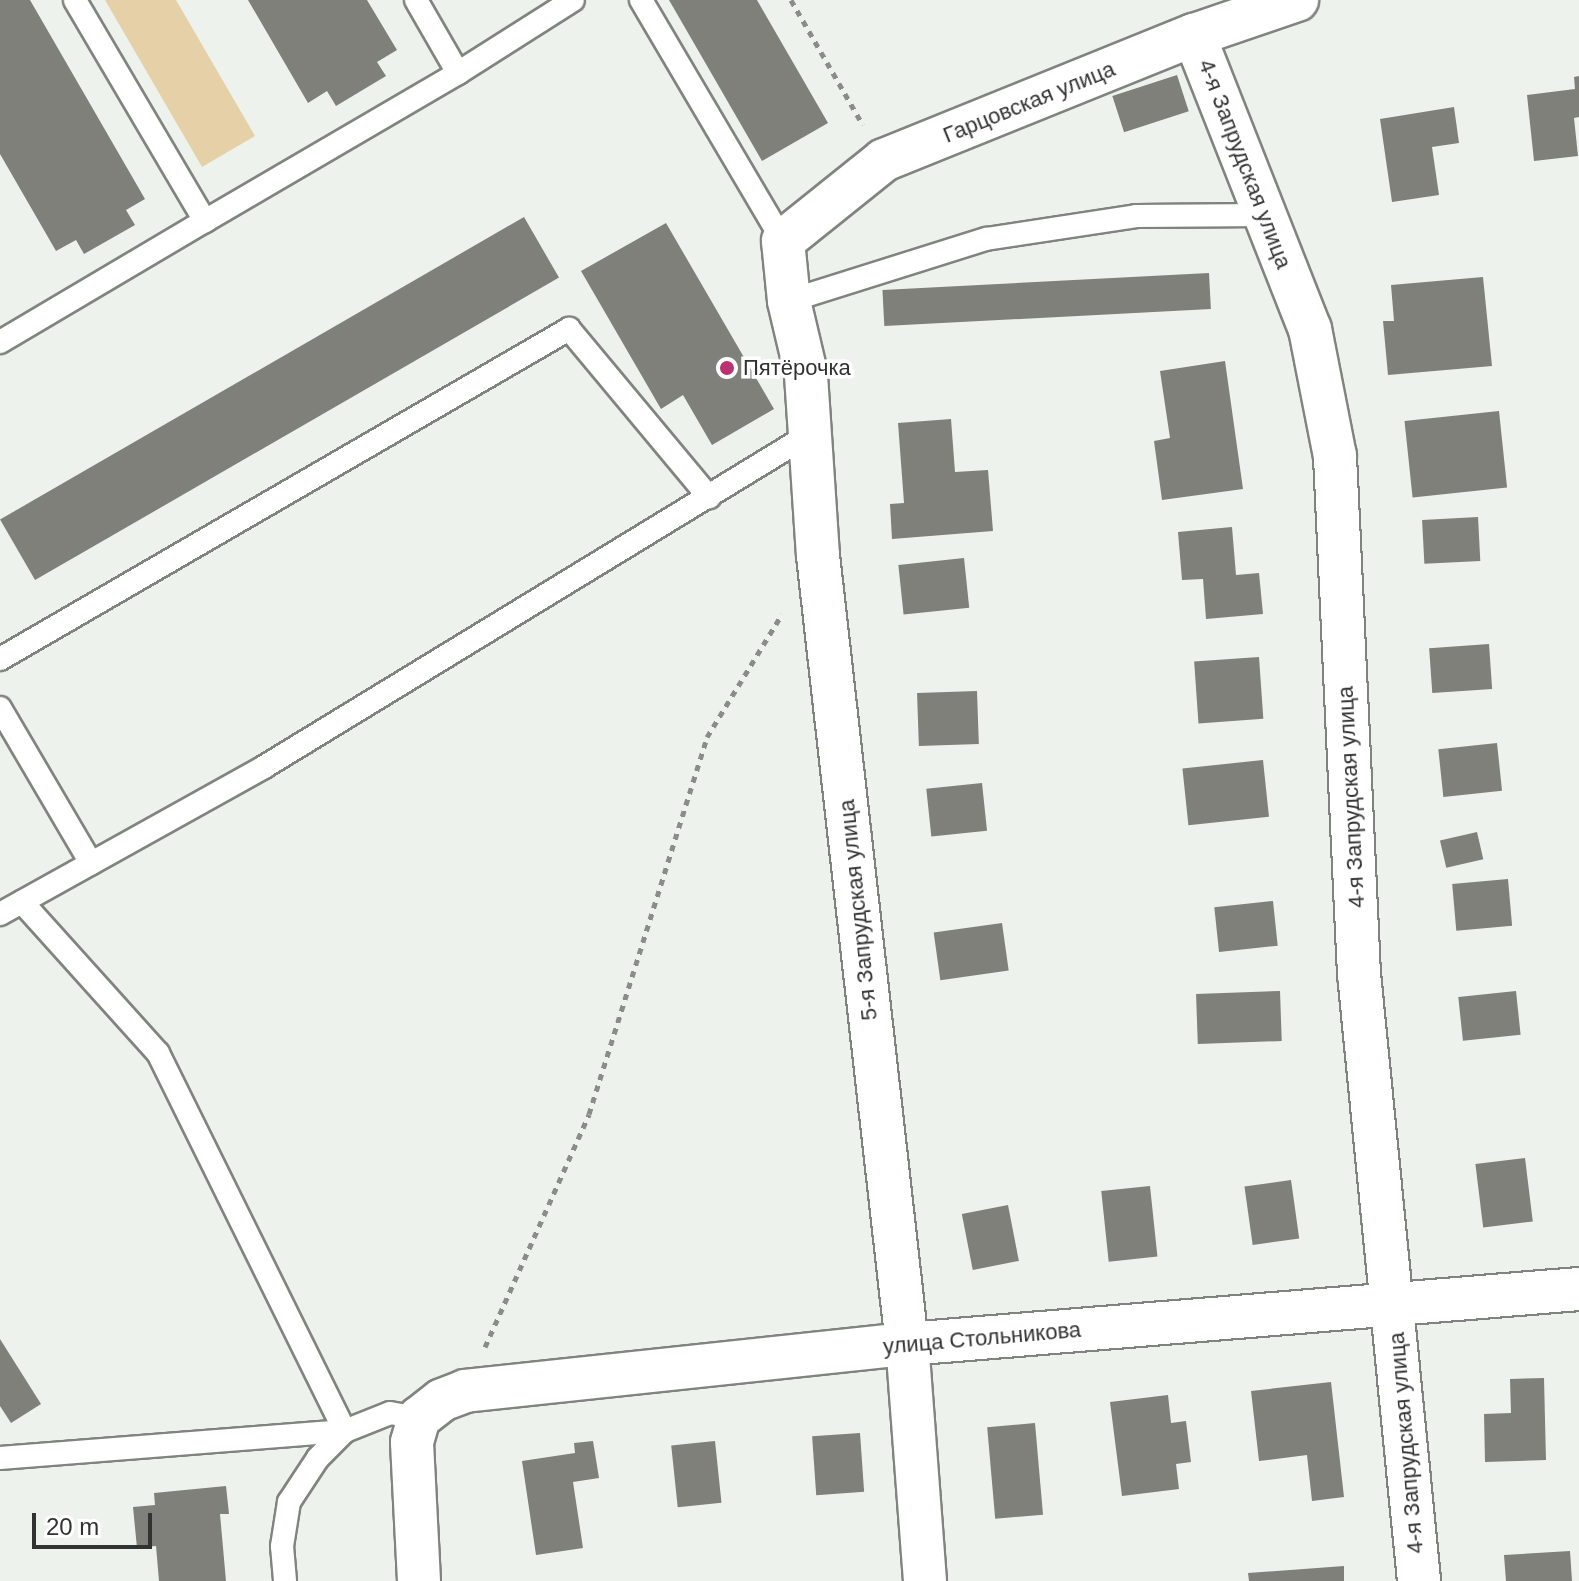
<!DOCTYPE html>
<html>
<head>
<meta charset="utf-8">
<style>
	body { margin:0 }
	#map { position:relative; width:1579px; height:1581px; overflow:hidden; background:#edf2ec; font-family:Helvetica,sans-serif }
	div>[style] { position:absolute }
	.green>* { inset:0; background:#e6d0a8 }
	.building>* { inset:0; background:#7f8079; transform-origin:0 0 }
	.path>* { height:5px; margin-top:-2.5px; transform-origin:0; background:repeating-linear-gradient(90deg,#898c88 0 6px,transparent 0 12px) }
	.roads { filter:drop-shadow(2px 0 #80847f) drop-shadow(-2px 0 #80847f) drop-shadow(0 2px #80847f) drop-shadow(0 -2px #80847f) }
	.lane>* { height:22px; margin:-11px; padding:0 11px; transform-origin:11px; border-radius:11px; background:#fff }
	.street>* { height:42px; margin:-21px; padding:0 21px; transform-origin:21px; border-radius:21px; background:#fff }
	.dots>* { width:22px; height:22px; translate:-50% -50%; box-sizing:border-box; border:4px solid #fff; border-radius:50% }
	span { translate:-50% -50%; white-space:nowrap; text-align:center; line-height:1.15; -webkit-text-stroke:7px #fff; paint-order:stroke }
	.street-label { font-size:22px; color:#313331 }
	.poi-label { font-size:22px; color:#313331 }
	.left { translate:0 -50%; text-align:left }
	.scale { position:absolute; left:32px; top:1513px; width:120px; height:36px; box-sizing:border-box; border:4px solid #313331; border-top:0; padding-left:10px; font-size:24px; line-height:28px; white-space:nowrap; color:#313331; -webkit-text-stroke:6px #fff; paint-order:stroke }
</style>
</head>
<body>
<div id="map">
	<div class="green">
		<i style="clip-path:polygon(105px 0,176px 0,255px 136px,202px 167px)"></i>
	</div>
	<div class="building">
		<i style="clip-path:polygon(0 0,30px 0,145px 199px,126px 210px,135px 225px,84px 254px,76px 240px,56px 251px,0 154px)"></i>
		<i style="clip-path:polygon(248px 0,367px 0,397px 50px,377px 62px,386px 76px,336px 106px,327px 91px,308px 103px)"></i>
		<i style="clip-path:polygon(669px 0,757px 0,828px 123px,762px 161px)"></i>
		<i style="left:1177px;top:75px;width:38px;height:68px;rotate:72deg"></i>
		<i style="clip-path:polygon(1579px 76px,1579px 117px,1574px 118px,1578px 156px,1534px 161px,1527px 95px,1575px 89px,1574px 77px)"></i>
		<i style="clip-path:polygon(1454px 107px,1459px 143px,1432px 147px,1439px 195px,1392px 202px,1380px 119px)"></i>
		<i style="left:524px;top:217px;width:70px;height:605px;rotate:60deg"></i>
		<i style="clip-path:polygon(666px 223px,774px 409px,712px 445px,683px 395px,661px 409px,581px 271px)"></i>
		<i style="left:1209px;top:273px;width:36px;height:327px;rotate:87deg"></i>
		<i style="clip-path:polygon(1483px 277px,1492px 366px,1388px 375px,1383px 321px,1394px 321px,1391px 285px)"></i>
		<i style="clip-path:polygon(1225px 361px,1243px 489px,1162px 500px,1154px 441px,1170px 438px,1160px 371px)"></i>
		<i style="left:1499px;top:411px;width:77px;height:95px;rotate:84deg"></i>
		<i style="clip-path:polygon(951px 419px,955px 472px,988px 470px,993px 531px,892px 539px,890px 504px,904px 503px,898px 423px)"></i>
		<i style="left:1478px;top:517px;width:44px;height:56px;rotate:87deg"></i>
		<i style="clip-path:polygon(1232px 527px,1236px 575px,1259px 573px,1263px 614px,1206px 619px,1203px 579px,1182px 580px,1178px 532px)"></i>
		<i style="left:964px;top:558px;width:50px;height:66px;rotate:84deg"></i>
		<i style="left:1489px;top:644px;width:45px;height:60px;rotate:86deg"></i>
		<i style="left:1259px;top:657px;width:62px;height:65px;rotate:86deg"></i>
		<i style="left:977px;top:691px;width:53px;height:60px;rotate:88deg"></i>
		<i style="left:1497px;top:743px;width:48px;height:59px;rotate:84deg"></i>
		<i style="left:1263px;top:760px;width:57px;height:81px;rotate:84deg"></i>
		<i style="left:982px;top:783px;width:48px;height:56px;rotate:84deg"></i>
		<i style="left:1477px;top:832px;width:28px;height:38px;rotate:77deg"></i>
		<i style="left:1508px;top:879px;width:47px;height:56px;rotate:85deg"></i>
		<i style="left:1273px;top:901px;width:45px;height:59px;rotate:84deg"></i>
		<i style="left:1002px;top:923px;width:48px;height:69px;rotate:82deg"></i>
		<i style="left:1280px;top:991px;width:50px;height:84px;rotate:88deg"></i>
		<i style="left:1516px;top:991px;width:44px;height:58px;rotate:84deg"></i>
		<i style="left:1525px;top:1158px;width:64px;height:50px;rotate:83deg"></i>
		<i style="left:1291px;top:1180px;width:59px;height:47px;rotate:82deg"></i>
		<i style="left:1150px;top:1186px;width:71px;height:49px;rotate:84deg"></i>
		<i style="left:1008px;top:1205px;width:57px;height:47px;rotate:79deg"></i>
		<i style="clip-path:polygon(0 1339px,41px 1404px,11px 1423px,0 1406px)"></i>
		<i style="clip-path:polygon(1544px 1378px,1546px 1460px,1485px 1462px,1484px 1414px,1511px 1413px,1510px 1379px)"></i>
		<i style="clip-path:polygon(1331px 1382px,1344px 1497px,1312px 1501px,1307px 1455px,1259px 1461px,1251px 1391px)"></i>
		<i style="clip-path:polygon(1168px 1395px,1171px 1423px,1186px 1421px,1191px 1462px,1176px 1464px,1179px 1489px,1122px 1496px,1110px 1402px)"></i>
		<i style="left:1035px;top:1423px;width:92px;height:48px;rotate:85deg"></i>
		<i style="left:860px;top:1433px;width:59px;height:48px;rotate:86deg"></i>
		<i style="clip-path:polygon(593px 1441px,599px 1478px,573px 1482px,583px 1548px,536px 1555px,522px 1461px,575px 1453px,574px 1443px)"></i>
		<i style="left:715px;top:1441px;width:62px;height:44px;rotate:84deg"></i>
		<i style="clip-path:polygon(226px 1486px,229px 1514px,220px 1514px,226px 1581px,159px 1581px,156px 1546px,137px 1548px,133px 1507px,155px 1505px,154px 1493px)"></i>
		<i style="clip-path:polygon(1570px 1551px,1572px 1581px,1506px 1581px,1504px 1555px)"></i>
		<i style="clip-path:polygon(1344px 1566px,1344px 1581px,1249px 1581px,1248px 1573px)"></i>
	</div>
	<div class="path">
		<i style="left:791px;top:0;width:144px;rotate:60.1deg"></i>
		<i style="left:485px;top:1347px;width:255px;rotate:-65.9deg"></i>
		<i style="left:589px;top:1114px;width:395px;rotate:-72.6deg"></i>
		<i style="left:707px;top:737px;width:144px;rotate:-58.6deg"></i>
	</div>
	<div class="roads">
		<div class="lane">
			<i style="left:641px;top:0;width:280px;rotate:59.5deg"></i>
			<i style="left:458px;top:73px;width:136px;rotate:-32.4deg"></i>
			<i style="left:205px;top:221px;width:293px;rotate:-30.3deg"></i>
			<i style="left:458px;top:73px;width:84px;rotate:-119.9deg"></i>
			<i style="left:789px;top:301px;width:207px;rotate:-17.5deg"></i>
			<i style="left:986px;top:239px;width:152px;rotate:-8.7deg"></i>
			<i style="left:1136px;top:216px;width:128px;rotate:-0.4deg"></i>
			<i style="left:0;top:342px;width:238px;rotate:-30.6deg"></i>
			<i style="left:205px;top:221px;width:256px;rotate:-120.5deg"></i>
			<i style="left:0;top:659px;width:658px;rotate:-30.11deg"></i>
			<i style="left:569px;top:329px;width:219px;rotate:50.2deg"></i>
			<i style="left:0;top:708px;width:180px;rotate:59.6deg"></i>
			<i style="left:22px;top:902px;width:203px;rotate:48deg"></i>
			<i style="left:158px;top:1053px;width:422px;rotate:63.7deg"></i>
			<i style="left:345px;top:1431px;width:38px;rotate:135deg"></i>
			<i style="left:318px;top:1458px;width:53px;rotate:123.4deg"></i>
			<i style="left:289px;top:1502px;width:45px;rotate:99deg"></i>
			<i style="left:282px;top:1546px;width:35px;rotate:85deg"></i>
			<i style="left:0;top:914px;width:302px;rotate:-29.1deg"></i>
			<i style="left:264px;top:767px;width:640px;rotate:-31.38deg"></i>
			<i style="left:0;top:1458px;width:346px;rotate:-4.5deg"></i>
			<i style="left:345px;top:1431px;width:48px;rotate:-21.8deg"></i>
			<i style="left:390px;top:1413px;width:29px;rotate:10deg"></i>
		</div>
		<div class="street">
			<i style="left:1194px;top:35px;width:316px;rotate:68.5deg"></i>
			<i style="left:1310px;top:329px;width:129px;rotate:78.9deg"></i>
			<i style="left:1335px;top:456px;width:519px;rotate:87.35deg"></i>
			<i style="left:1359px;top:974px;width:610px;rotate:84.35deg"></i>
			<i style="left:419px;top:1581px;width:139px;rotate:-92.9deg"></i>
			<i style="left:412px;top:1442px;width:25px;rotate:-74deg"></i>
			<i style="left:419px;top:1418px;width:29px;rotate:-38deg"></i>
			<i style="left:442px;top:1400px;width:25px;rotate:-21deg"></i>
			<i style="left:465px;top:1391px;width:444px;rotate:-6.1deg"></i>
			<i style="left:907px;top:1344px;width:674px;rotate:-4.68deg"></i>
			<i style="left:925px;top:1581px;width:238px;rotate:-94.3deg"></i>
			<i style="left:907px;top:1344px;width:793px;rotate:-96.44deg"></i>
			<i style="left:818px;top:556px;width:183px;rotate:-93.8deg"></i>
			<i style="left:806px;top:373px;width:74px;rotate:-103.3deg"></i>
			<i style="left:789px;top:301px;width:60px;rotate:-95.7deg"></i>
			<i style="left:783px;top:241px;width:129px;rotate:-38.7deg"></i>
			<i style="left:884px;top:160px;width:334px;rotate:-22deg"></i>
			<i style="left:1194px;top:35px;width:109px;rotate:-18.8deg"></i>
		</div>
	</div>
	<div class="dots">
		<i style="left:727px;top:368px;background:#bb3271"></i>
	</div>
	<div class="street-label">
		<span style="left:1029px;top:102px;rotate:-22deg">Гарцовская улица</span>
		<span style="left:1245px;top:164px;rotate:69deg">4-я Запрудская улица</span>
		<span style="left:1351px;top:797px;rotate:-93deg">4-я Запрудская улица</span>
		<span style="left:858px;top:910px;rotate:-96deg">5-я Запрудская улица</span>
		<span style="left:982px;top:1338px;rotate:-5deg">улица Стольникова</span>
		<span style="left:1406px;top:1443px;rotate:-95deg">4-я Запрудская улица</span>
	</div>
	<div class="poi-label">
		<span class="left" style="left:743px;top:368px">Пятёрочка</span>
	</div>
	<div class="scale">20 m</div>
</div>
</body>
</html>
